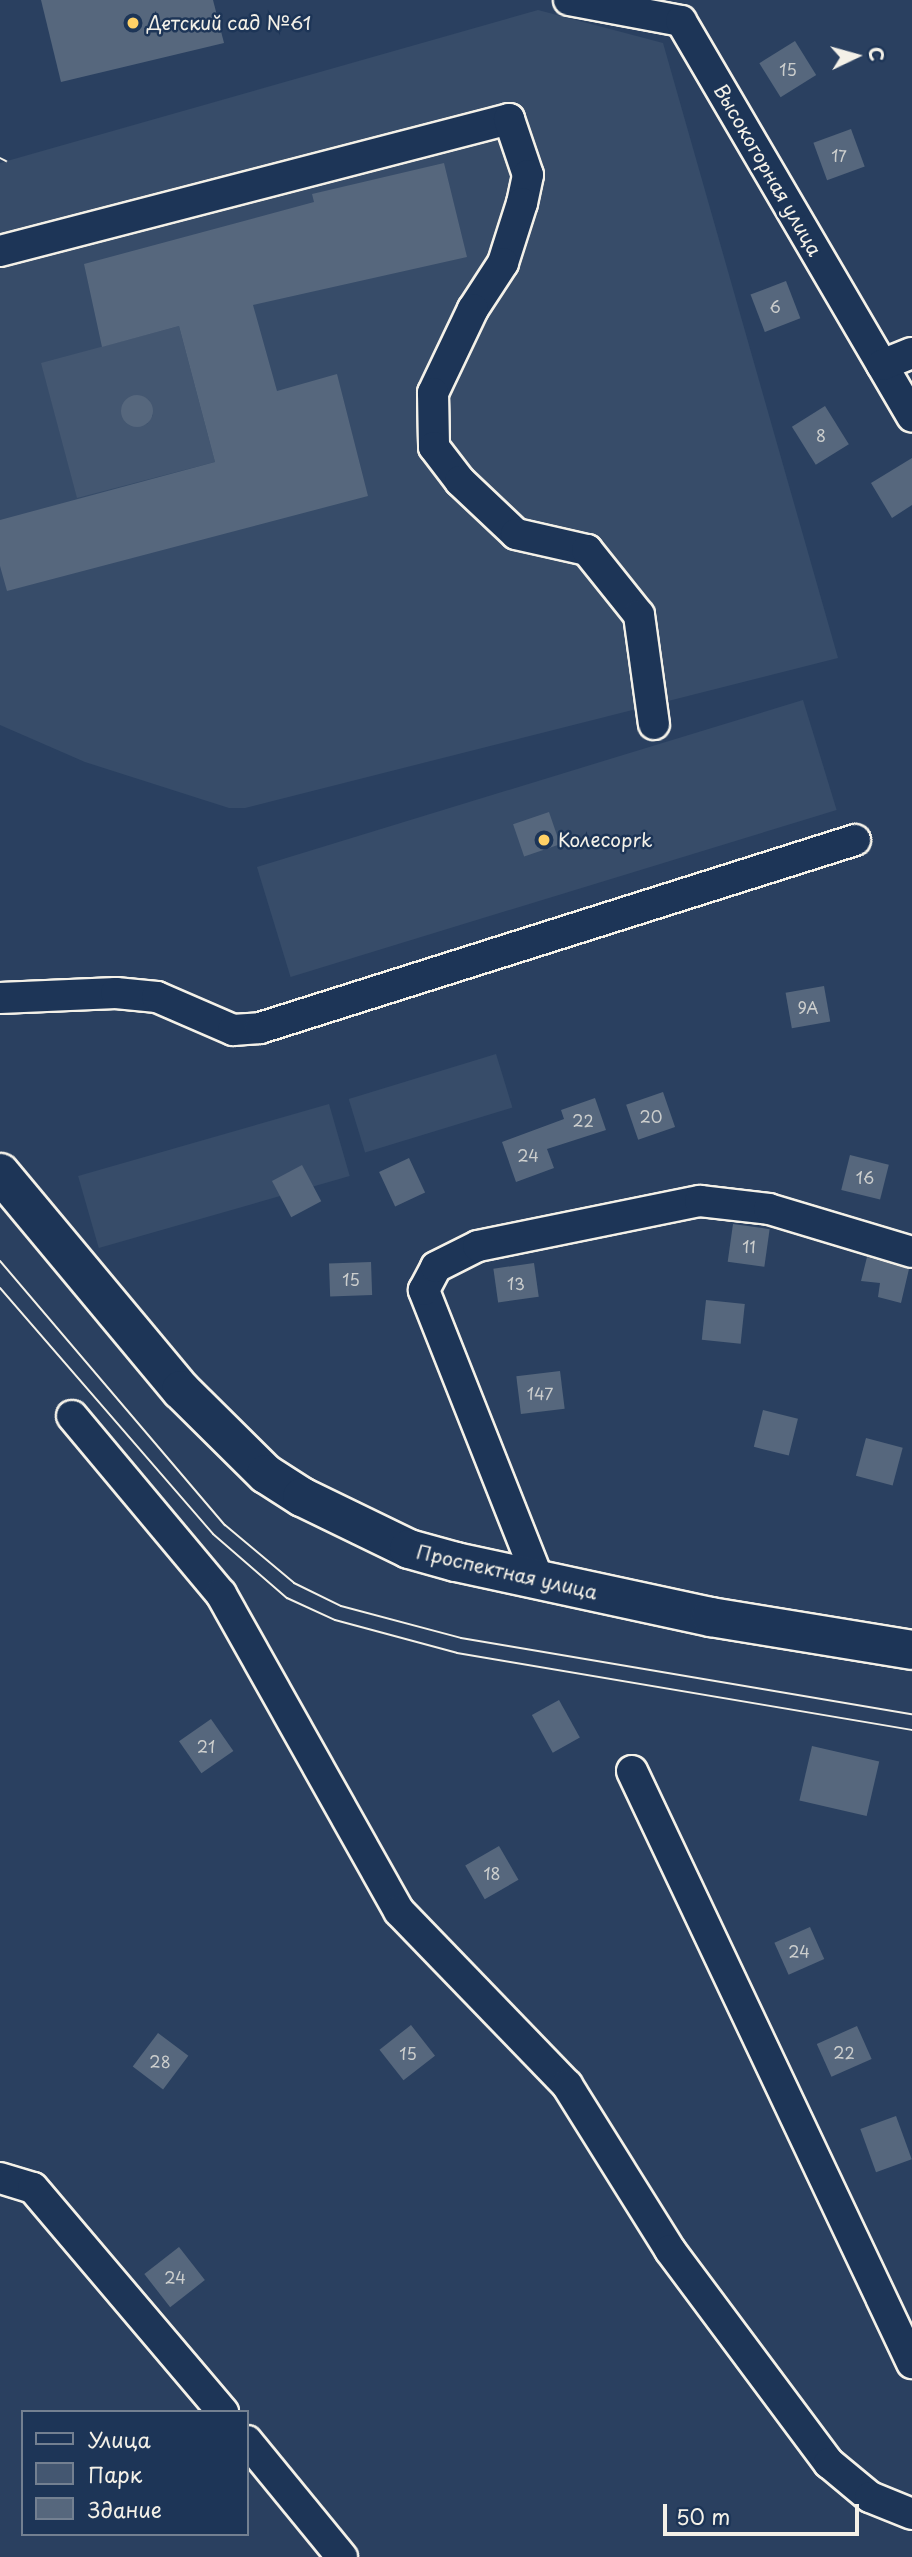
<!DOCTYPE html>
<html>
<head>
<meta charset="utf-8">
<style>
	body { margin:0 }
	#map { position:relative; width:912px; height:2557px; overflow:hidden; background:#2a4060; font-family:"Playpen Sans",sans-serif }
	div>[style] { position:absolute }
	.built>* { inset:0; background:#374c69; transform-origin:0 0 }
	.green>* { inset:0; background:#445771 }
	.building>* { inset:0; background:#56677d; transform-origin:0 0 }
	.round { border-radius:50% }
	.roads { filter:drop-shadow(2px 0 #f4f1e8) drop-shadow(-2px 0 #f4f1e8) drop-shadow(0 2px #f4f1e8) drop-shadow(0 -2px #f4f1e8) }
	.minor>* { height:30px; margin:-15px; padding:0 15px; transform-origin:15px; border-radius:15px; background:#1d3557 }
	.major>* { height:38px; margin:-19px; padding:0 19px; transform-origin:19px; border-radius:19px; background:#1d3557 }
	.tram>* { height:2px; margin:-1px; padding:0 1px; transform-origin:1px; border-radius:1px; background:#f4f1e8 }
	.dots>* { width:19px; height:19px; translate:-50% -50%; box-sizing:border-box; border:4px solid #1d3557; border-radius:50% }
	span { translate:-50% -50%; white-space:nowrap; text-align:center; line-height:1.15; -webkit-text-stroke:5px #1d3557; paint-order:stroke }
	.number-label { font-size:16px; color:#cccecd }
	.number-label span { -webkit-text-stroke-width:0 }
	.poi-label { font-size:19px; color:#f4f1e8 }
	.left { translate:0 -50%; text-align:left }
	.street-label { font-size:19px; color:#f4f1e8 }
	.legend { position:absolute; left:21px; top:2410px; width:228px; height:126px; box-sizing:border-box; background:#1d3557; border:2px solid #738091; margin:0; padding:9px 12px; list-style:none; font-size:21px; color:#f4f1e8 }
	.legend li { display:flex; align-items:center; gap:14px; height:35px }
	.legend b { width:35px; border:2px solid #738091 }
	.north { position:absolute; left:821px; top:21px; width:70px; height:70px; -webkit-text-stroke:5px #1d3557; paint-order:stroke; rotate:85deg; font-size:19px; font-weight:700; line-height:28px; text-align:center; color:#f4f1e8 }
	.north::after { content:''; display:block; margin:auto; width:24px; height:32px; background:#f4f1e8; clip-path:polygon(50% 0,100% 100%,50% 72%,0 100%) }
	.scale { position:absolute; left:663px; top:2504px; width:196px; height:32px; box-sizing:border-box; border:4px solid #f4f1e8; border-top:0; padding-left:9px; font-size:21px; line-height:24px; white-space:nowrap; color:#f4f1e8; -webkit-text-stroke:5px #1d3557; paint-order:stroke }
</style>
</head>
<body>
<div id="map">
	<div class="built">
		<i style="clip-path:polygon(538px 10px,663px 43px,838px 658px,245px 808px,229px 808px,85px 762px,0 725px,0 163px)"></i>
		<i style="left:803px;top:700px;width:115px;height:571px;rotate:73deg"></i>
		<i style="left:496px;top:1054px;width:56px;height:154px;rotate:73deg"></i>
		<i style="left:329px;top:1104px;width:75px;height:261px;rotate:74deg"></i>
	</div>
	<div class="green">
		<i style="clip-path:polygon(evenodd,179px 326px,215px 462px,77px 498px,41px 363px,179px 326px,140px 395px,149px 400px,153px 415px,147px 424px,132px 426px,121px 409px,130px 397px,140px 395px)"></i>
	</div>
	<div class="building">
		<i style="clip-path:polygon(41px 0,213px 0,224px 43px,61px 82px)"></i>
		<i style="left:795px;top:41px;width:40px;height:42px;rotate:58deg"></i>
		<i style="left:851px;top:129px;width:40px;height:40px;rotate:70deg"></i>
		<i style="clip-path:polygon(444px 163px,467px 257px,253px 305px,277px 391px,337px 374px,368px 496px,7px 591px,0 566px,0 520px,215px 462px,179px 326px,102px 347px,84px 264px,314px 202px,312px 194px)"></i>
		<i style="left:786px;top:281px;width:40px;height:38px;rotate:69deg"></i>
		<i class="round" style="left:121px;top:395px;width:32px;height:32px"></i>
		<i style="left:825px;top:406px;width:45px;height:39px;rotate:58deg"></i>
		<i style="clip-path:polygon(912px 458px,912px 505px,892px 518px,871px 483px)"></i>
		<i style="left:549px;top:812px;width:34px;height:38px;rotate:71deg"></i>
		<i style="left:824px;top:986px;width:36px;height:39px;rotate:80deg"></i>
		<i style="left:663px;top:1092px;width:37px;height:39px;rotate:71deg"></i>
		<i style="clip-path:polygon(595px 1098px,606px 1130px,547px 1149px,554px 1168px,516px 1182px,502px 1142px,564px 1119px,561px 1110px)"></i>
		<i style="left:850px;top:1155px;width:40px;height:36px;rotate:14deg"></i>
		<i style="left:409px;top:1158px;width:38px;height:33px;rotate:65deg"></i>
		<i style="left:302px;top:1165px;width:41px;height:34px;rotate:62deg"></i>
		<i style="left:733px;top:1224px;width:37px;height:38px;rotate:8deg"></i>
		<i style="clip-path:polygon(867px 1257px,909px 1269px,901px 1303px,878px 1297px,880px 1283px,861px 1281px)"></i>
		<i style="left:371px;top:1262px;width:33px;height:42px;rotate:88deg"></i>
		<i style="left:534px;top:1263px;width:34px;height:41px;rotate:82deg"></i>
		<i style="left:706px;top:1300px;width:39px;height:40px;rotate:6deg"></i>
		<i style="left:560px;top:1371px;width:38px;height:44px;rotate:83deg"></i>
		<i style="left:763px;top:1410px;width:36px;height:38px;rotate:14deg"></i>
		<i style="left:866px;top:1438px;width:38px;height:39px;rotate:15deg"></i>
		<i style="left:559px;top:1700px;width:43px;height:31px;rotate:61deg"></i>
		<i style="left:211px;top:1719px;width:39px;height:39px;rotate:55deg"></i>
		<i style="left:812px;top:1746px;width:69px;height:56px;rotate:13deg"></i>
		<i style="left:499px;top:1846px;width:39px;height:39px;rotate:60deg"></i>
		<i style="left:810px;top:1927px;width:35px;height:39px;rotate:66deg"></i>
		<i style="left:411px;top:2025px;width:39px;height:40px;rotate:52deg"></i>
		<i style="left:857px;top:2026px;width:36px;height:44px;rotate:66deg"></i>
		<i style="left:158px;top:2033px;width:38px;height:42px;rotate:37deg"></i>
		<i style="left:896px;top:2116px;width:46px;height:38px;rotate:70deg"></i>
		<i style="left:179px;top:2247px;width:42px;height:44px;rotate:52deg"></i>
	</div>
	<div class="roads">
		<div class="minor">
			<i style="left:569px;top:0;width:114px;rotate:10.6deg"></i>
			<i style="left:681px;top:21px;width:458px;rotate:59.7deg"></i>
			<i style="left:0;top:251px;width:526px;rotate:-14.54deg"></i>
			<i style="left:509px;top:119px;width:59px;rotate:71.3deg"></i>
			<i style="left:528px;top:175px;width:29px;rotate:102deg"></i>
			<i style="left:522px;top:203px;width:63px;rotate:107.6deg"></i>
			<i style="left:503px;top:263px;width:55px;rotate:123.1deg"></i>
			<i style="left:473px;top:309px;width:93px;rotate:115.5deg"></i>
			<i style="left:433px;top:393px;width:54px;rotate:88.9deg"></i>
			<i style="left:434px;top:447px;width:43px;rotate:52.6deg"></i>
			<i style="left:460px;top:481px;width:77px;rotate:43.4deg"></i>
			<i style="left:516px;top:534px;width:73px;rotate:12.7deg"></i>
			<i style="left:587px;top:550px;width:83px;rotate:51.3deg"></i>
			<i style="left:639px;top:615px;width:110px;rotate:82.2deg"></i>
			<i style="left:882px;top:365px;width:32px;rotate:-22deg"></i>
			<i style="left:0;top:998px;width:116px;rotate:-2.5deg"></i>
			<i style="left:116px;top:993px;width:41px;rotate:5.6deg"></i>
			<i style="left:157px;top:997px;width:83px;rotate:23.5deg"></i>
			<i style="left:233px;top:1030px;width:27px;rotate:-4deg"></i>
			<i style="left:260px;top:1028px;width:624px;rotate:-17.53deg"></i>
			<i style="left:72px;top:1416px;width:232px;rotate:50.1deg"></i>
			<i style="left:221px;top:1594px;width:364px;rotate:60.7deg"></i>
			<i style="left:399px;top:1911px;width:242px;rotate:46deg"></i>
			<i style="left:567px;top:2085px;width:195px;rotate:58deg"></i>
			<i style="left:670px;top:2250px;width:266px;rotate:53.3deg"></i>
			<i style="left:829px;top:2463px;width:53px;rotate:39.7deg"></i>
			<i style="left:870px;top:2497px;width:45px;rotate:22deg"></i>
			<i style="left:539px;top:1581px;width:313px;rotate:-111.6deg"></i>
			<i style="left:424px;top:1290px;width:26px;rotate:-62deg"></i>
			<i style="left:436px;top:1267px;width:47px;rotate:-26.6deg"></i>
			<i style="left:478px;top:1246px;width:227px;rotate:-11.5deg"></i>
			<i style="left:700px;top:1201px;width:69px;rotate:6.6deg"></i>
			<i style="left:769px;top:1209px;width:149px;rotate:16.7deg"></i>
			<i style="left:632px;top:1771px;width:655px;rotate:64.69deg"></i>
			<i style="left:0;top:2178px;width:34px;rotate:17deg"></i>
			<i style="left:33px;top:2188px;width:294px;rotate:49.7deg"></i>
			<i style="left:247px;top:2441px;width:150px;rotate:50.7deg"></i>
		</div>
		<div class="major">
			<i style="left:0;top:1173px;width:283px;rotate:50.2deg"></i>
			<i style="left:181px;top:1390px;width:120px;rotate:44.7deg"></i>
			<i style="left:266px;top:1474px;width:43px;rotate:32.6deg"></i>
			<i style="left:302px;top:1497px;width:119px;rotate:25.9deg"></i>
			<i style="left:409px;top:1549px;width:49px;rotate:15.5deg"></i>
			<i style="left:456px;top:1562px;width:261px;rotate:12.2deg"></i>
			<i style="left:711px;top:1617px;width:204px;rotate:9.3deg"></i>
		</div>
	</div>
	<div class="tram">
		<i style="left:0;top:158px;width:7px;rotate:27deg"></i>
		<i style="left:0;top:1261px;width:347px;rotate:49.6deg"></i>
		<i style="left:225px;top:1525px;width:90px;rotate:40deg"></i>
		<i style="left:294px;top:1583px;width:52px;rotate:26.1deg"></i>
		<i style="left:341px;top:1606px;width:124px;rotate:14.9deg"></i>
		<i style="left:461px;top:1638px;width:457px;rotate:9.6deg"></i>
		<i style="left:0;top:1288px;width:325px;rotate:49.1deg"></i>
		<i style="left:213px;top:1534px;width:98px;rotate:40.9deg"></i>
		<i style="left:287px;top:1598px;width:53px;rotate:24.6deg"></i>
		<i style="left:335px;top:1620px;width:126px;rotate:15.1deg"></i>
		<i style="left:457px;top:1653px;width:461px;rotate:9.6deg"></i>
	</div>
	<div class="dots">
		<i style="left:133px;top:23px;background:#ffd166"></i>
		<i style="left:544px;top:840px;background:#ffd166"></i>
	</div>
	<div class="number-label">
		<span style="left:788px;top:69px">15</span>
		<span style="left:839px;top:155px">17</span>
		<span style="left:775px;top:306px">6</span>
		<span style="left:821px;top:435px">8</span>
		<span style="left:808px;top:1007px">9А</span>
		<span style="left:651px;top:1116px">20</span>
		<span style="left:583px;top:1120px">22</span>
		<span style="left:528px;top:1155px">24</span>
		<span style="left:865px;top:1177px">16</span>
		<span style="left:749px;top:1246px">11</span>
		<span style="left:351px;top:1279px">15</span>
		<span style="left:516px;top:1283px">13</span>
		<span style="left:540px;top:1393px">147</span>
		<span style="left:206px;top:1746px">21</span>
		<span style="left:492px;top:1873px">18</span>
		<span style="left:799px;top:1951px">24</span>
		<span style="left:844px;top:2052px">22</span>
		<span style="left:408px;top:2053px">15</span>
		<span style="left:160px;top:2061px">28</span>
		<span style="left:175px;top:2277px">24</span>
	</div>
	<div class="poi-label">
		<span class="left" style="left:147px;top:23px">Детский сад №61</span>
		<span class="left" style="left:558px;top:840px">Колесоprk</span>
	</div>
	<div class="street-label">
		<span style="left:768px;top:170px;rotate:60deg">Высокогорная улица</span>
		<span style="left:507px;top:1572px;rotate:13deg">Проспектная улица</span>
	</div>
	<ul class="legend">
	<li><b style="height:9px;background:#1d3557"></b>Улица</li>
	<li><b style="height:19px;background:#445771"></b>Парк</li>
	<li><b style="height:19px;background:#56677d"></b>Здание</li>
	</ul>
	<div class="north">С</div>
	<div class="scale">50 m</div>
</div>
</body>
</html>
